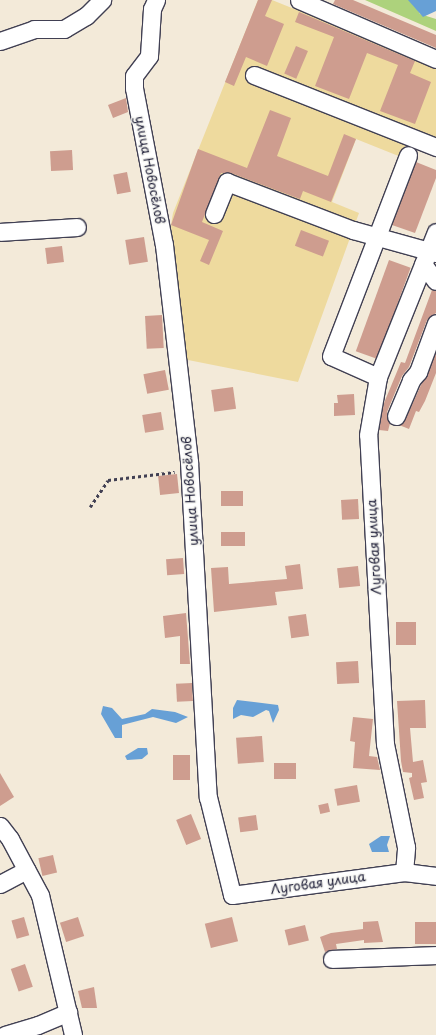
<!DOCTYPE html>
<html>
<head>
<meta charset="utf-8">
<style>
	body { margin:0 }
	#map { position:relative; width:436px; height:1035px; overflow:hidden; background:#f3ead9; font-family:"Playpen Sans",sans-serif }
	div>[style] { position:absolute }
	.green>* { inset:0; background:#add27c }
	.sand>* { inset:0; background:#eeda9e }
	.water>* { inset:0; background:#67a0d6 }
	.building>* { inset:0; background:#ce9d8f; transform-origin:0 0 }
	.path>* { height:2.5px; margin-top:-1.25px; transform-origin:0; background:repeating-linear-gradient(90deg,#414053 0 3px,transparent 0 6px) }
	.roads { filter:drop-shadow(1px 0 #414053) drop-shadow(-1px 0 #414053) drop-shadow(0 1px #414053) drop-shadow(0 -1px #414053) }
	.minor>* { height:17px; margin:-8.5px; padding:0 8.5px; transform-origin:8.5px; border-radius:8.5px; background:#fff }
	span { translate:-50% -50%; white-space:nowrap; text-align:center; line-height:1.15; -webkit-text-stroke:3px #f6f6f2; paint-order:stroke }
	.street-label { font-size:13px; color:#22223b }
</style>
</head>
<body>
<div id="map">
	<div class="green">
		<i style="clip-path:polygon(365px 0,412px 0,420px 14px,436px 19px,436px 31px)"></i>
	</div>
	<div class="sand">
		<i style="clip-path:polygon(258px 0,272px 0,436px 66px,436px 153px,407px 141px,401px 157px,356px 139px,332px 202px,359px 213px,298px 382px,183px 359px,171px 225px,173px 213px)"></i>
	</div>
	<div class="water">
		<i style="clip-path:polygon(408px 0,436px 0,436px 11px,423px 17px)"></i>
		<i style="clip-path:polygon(237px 700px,278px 705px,279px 710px,273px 723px,269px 711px,266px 710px,253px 717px,241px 715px,233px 719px,233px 708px)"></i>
		<i style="clip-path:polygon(103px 706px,112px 708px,122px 719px,145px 714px,152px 709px,175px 712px,188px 717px,176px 723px,153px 717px,122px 725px,122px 738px,115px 738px,101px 714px)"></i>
		<i style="clip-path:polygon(138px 748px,147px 748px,148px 754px,142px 759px,127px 760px,125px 756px)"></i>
		<i style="clip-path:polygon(381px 836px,390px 836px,387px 845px,389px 852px,372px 852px,369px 844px)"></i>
	</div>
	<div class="building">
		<i style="clip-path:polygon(258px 0,272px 0,265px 16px,284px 24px,267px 66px,246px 57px,234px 86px,225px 82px)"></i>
		<i style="clip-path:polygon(335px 0,353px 0,436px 35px,436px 48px,333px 4px)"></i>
		<i style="clip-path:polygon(299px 12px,415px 61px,410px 73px,431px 82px,415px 124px,380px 111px,398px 65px,367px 53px,349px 99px,315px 86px,334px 37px,295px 22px)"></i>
		<i style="left:296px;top:46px;width:13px;height:30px;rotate:23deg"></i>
		<i style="clip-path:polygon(126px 98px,128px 112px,113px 118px,108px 105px)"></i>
		<i style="clip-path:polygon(270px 110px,291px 118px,277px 156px,328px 176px,344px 134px,356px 139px,331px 202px,303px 191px,300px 199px,231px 173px,221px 173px,202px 222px,223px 231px,209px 265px,200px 261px,209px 240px,171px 225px,198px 149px,247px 168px)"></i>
		<i style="left:72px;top:150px;width:20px;height:22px;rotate:87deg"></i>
		<i style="clip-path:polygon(416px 162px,436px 170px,436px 178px,415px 233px,392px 225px)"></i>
		<i style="left:127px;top:172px;width:20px;height:14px;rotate:79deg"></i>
		<i style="left:301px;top:230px;width:30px;height:17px;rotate:21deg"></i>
		<i style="left:144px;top:237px;width:25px;height:19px;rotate:81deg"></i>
		<i style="left:62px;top:246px;width:16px;height:17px;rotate:83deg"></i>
		<i style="left:389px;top:260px;width:23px;height:97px;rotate:20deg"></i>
		<i style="clip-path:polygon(432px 290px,436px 291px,436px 313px,427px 320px,409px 367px,402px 376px,387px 412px,390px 423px,388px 431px,379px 430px,384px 403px,401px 362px,405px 363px)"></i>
		<i style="left:162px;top:315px;width:33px;height:17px;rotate:87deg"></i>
		<i style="clip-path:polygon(436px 352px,436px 373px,425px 401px,419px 412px,416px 411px,409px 429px,399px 425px,405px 420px)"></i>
		<i style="left:165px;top:370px;width:20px;height:22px;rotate:79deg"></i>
		<i style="left:233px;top:387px;width:22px;height:22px;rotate:82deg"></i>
		<i style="clip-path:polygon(354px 394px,355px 415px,334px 416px,334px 403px,338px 403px,337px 395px)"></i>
		<i style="left:161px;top:412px;width:18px;height:19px;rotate:81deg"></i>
		<i style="left:177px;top:474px;width:19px;height:19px;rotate:84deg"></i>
		<i style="left:243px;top:491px;width:15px;height:22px;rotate:90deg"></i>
		<i style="left:358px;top:499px;width:20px;height:17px;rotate:87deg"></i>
		<i style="left:245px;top:532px;width:14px;height:24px;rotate:90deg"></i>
		<i style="left:183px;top:558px;width:16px;height:17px;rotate:86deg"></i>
		<i style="clip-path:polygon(300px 564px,303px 589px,275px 592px,277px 605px,214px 612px,211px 568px,228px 567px,229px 584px,287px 579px,285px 566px)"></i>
		<i style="left:358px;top:566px;width:20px;height:21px;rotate:84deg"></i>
		<i style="clip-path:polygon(186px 613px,190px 664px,180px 664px,180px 636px,165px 638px,163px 616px)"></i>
		<i style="left:306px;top:614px;width:22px;height:18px;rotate:82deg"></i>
		<i style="left:396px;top:622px;width:20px;height:23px"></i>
		<i style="left:358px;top:661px;width:22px;height:22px;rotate:87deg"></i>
		<i style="left:192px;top:683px;width:18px;height:16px;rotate:87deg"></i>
		<i style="clip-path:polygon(425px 700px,426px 728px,410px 728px,413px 762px,423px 760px,427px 782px,421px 783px,424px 798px,414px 800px,409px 778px,412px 777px,412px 773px,403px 772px,401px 761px,397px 701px)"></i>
		<i style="clip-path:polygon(353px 717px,373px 719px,369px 756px,377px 757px,380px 770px,353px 768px,355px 742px,350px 741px)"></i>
		<i style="left:262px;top:736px;width:26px;height:26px;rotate:86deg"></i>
		<i style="left:190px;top:755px;width:25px;height:17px;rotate:90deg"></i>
		<i style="left:296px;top:763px;width:16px;height:22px;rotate:90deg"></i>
		<i style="clip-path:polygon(0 773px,14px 797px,0 806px)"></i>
		<i style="left:357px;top:785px;width:17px;height:23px;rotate:80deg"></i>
		<i style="left:328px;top:803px;width:9px;height:10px;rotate:77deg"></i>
		<i style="left:191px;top:814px;width:27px;height:16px;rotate:68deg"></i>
		<i style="left:256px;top:815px;width:15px;height:18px;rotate:82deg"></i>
		<i style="left:53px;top:855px;width:18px;height:15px;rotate:77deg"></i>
		<i style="left:24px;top:917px;width:19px;height:13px;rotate:74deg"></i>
		<i style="left:78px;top:917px;width:20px;height:19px;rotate:72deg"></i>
		<i style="left:232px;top:917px;width:25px;height:28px;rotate:76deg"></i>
		<i style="clip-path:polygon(378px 921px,383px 942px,364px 943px,364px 940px,336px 944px,337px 949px,325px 952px,320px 937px,331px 933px,363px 929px,363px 922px)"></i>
		<i style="left:436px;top:922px;width:22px;height:21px;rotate:90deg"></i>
		<i style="left:305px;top:925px;width:16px;height:21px;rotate:76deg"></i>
		<i style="left:25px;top:964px;width:24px;height:15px;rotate:71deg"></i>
		<i style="clip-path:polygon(94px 987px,97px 1008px,82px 1008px,78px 991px)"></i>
	</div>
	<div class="path">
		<i style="left:90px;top:507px;width:32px;rotate:-56deg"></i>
		<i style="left:108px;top:480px;width:67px;rotate:-6.8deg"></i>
	</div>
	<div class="roads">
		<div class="minor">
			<i style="left:156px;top:0;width:10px;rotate:114deg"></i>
			<i style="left:152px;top:9px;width:47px;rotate:93.7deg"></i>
			<i style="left:149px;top:56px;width:25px;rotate:127deg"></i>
			<i style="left:134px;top:76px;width:12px;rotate:90deg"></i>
			<i style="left:134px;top:88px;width:160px;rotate:79.2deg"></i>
			<i style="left:164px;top:245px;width:218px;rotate:83.4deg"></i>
			<i style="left:189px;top:462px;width:336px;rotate:86.8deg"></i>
			<i style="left:208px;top:797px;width:101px;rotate:76.2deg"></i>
			<i style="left:232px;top:895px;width:174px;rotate:-7.6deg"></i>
			<i style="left:404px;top:872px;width:32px;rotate:7deg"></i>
			<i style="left:299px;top:0;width:149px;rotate:23.3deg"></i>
			<i style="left:0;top:41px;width:36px;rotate:-19deg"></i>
			<i style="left:34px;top:29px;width:30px"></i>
			<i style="left:64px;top:29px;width:26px;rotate:-31deg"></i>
			<i style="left:86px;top:16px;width:23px;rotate:-45deg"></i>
			<i style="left:254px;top:75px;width:196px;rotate:21.6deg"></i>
			<i style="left:214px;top:214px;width:35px;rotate:-68deg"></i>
			<i style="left:227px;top:182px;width:135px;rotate:20.9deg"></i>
			<i style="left:353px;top:230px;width:86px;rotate:15.5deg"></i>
			<i style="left:0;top:232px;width:77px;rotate:-3.7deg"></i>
			<i style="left:423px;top:264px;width:21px;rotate:53deg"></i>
			<i style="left:378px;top:377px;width:51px;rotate:-155.9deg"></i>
			<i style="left:331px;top:356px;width:215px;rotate:-69deg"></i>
			<i style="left:396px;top:416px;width:39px;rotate:-67deg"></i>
			<i style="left:411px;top:380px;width:11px;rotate:-49deg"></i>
			<i style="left:418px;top:372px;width:52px;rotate:-69.8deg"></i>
			<i style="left:0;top:826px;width:16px;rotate:52deg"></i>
			<i style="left:10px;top:839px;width:64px;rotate:61.8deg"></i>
			<i style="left:40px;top:895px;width:144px;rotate:76.7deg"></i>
			<i style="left:404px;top:872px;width:25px;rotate:-85deg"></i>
			<i style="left:406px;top:847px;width:105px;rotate:-101.5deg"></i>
			<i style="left:385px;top:744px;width:309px;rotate:-93.1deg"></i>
			<i style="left:368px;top:435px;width:59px;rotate:-80.2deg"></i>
			<i style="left:378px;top:377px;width:156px;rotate:-68.2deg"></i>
			<i style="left:0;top:884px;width:30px;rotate:-28deg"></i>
			<i style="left:332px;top:959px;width:104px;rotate:-2.2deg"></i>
			<i style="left:5px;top:1035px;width:34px;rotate:-17deg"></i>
			<i style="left:38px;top:1025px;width:33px;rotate:-23deg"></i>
		</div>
	</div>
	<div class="street-label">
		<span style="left:150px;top:170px;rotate:79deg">улица Новосёлов</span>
		<span style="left:190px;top:491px;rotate:-94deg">улица Новосёлов</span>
		<span style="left:374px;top:547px;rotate:-93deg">Луговая улица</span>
		<span style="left:318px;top:883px;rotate:-8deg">Луговая улица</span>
	</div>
</div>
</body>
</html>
